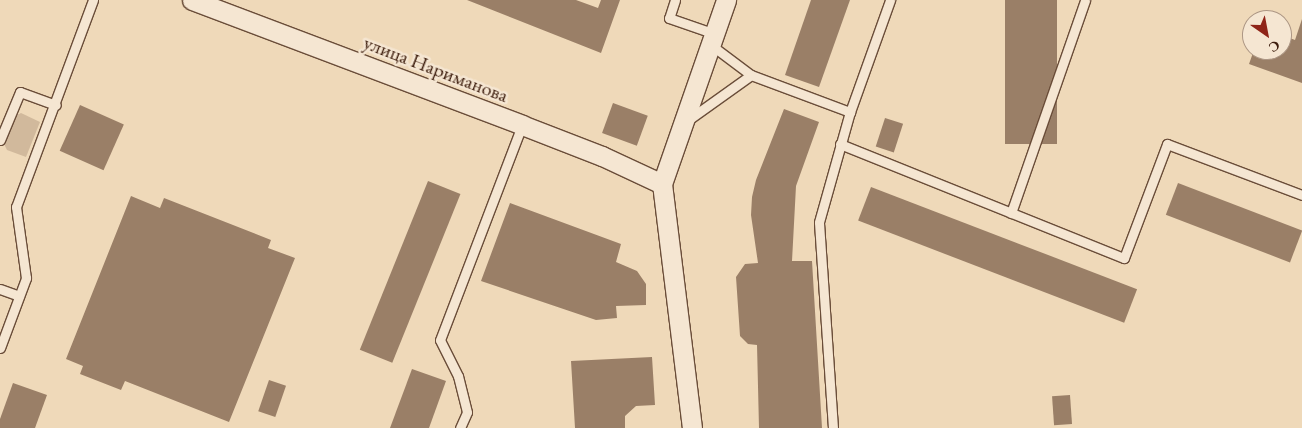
<!DOCTYPE html>
<html>
<head>
<meta charset="utf-8">
<style>
	body { margin:0 }
	#map { position:relative; width:1302px; height:428px; overflow:hidden; background:#efd9b9; font-family:"EB Garamond",serif }
	div>[style] { position:absolute }
	.green>* { inset:0; background:#d1b99c }
	.building>* { inset:0; background:#9a7f67; transform-origin:0 0 }
	.roads { filter:drop-shadow(1px 0 #6a4d39) drop-shadow(-1px 0 #6a4d39) drop-shadow(0 1px #6a4d39) drop-shadow(0 -1px #6a4d39) }
	.service>* { height:9px; margin:-4.5px; padding:0 4.5px; transform-origin:4.5px; border-radius:4.5px; background:#f5e6d2 }
	.minor>* { height:19px; margin:-9.5px; padding:0 9.5px; transform-origin:9.5px; border-radius:9.5px; background:#f5e6d2 }
	span { translate:-50% -50%; white-space:nowrap; text-align:center; line-height:1.15; -webkit-text-stroke:5px #f5e6d2; paint-order:stroke }
	.street-label { font-size:20px; color:#3e1e0e }
	.north { position:absolute; left:1242px; top:10px; width:50px; height:50px; box-sizing:border-box; background:#f5e6d2; border:1px solid #ac9684; border-radius:50%; rotate:147deg; font-size:14px; font-weight:700; line-height:20px; text-align:center; color:#3e1e0e }
	.north::after { content:''; display:block; margin:auto; width:18px; height:22px; background:#8f2418; clip-path:polygon(50% 0,100% 100%,50% 72%,0 100%) }
</style>
</head>
<body>
<div id="map">
	<div class="green">
		<i style="clip-path:polygon(21px 113px,40px 122px,26px 157px,7px 150px,4px 144px,15px 116px)"></i>
	</div>
	<div class="building">
		<i style="clip-path:polygon(467px 0,576px 0,598px 8px,601px 0,620px 0,601px 53px)"></i>
		<i style="clip-path:polygon(811px 0,850px 0,819px 87px,785px 75px)"></i>
		<i style="left:1005px;top:0;width:52px;height:144px"></i>
		<i style="clip-path:polygon(1302px 19px,1302px 83px,1249px 64px,1254px 50px,1282px 50px,1282px 35px,1295px 40px)"></i>
		<i style="left:613px;top:103px;width:37px;height:32px;rotate:20deg"></i>
		<i style="left:80px;top:105px;width:48px;height:50px;rotate:24deg"></i>
		<i style="clip-path:polygon(784px 109px,819px 122px,796px 186px,792px 261px,812px 261px,822px 428px,759px 428px,757px 345px,748px 344px,740px 336px,736px 277px,745px 264px,758px 263px,751px 215px,752px 197px,756px 180px)"></i>
		<i style="left:885px;top:118px;width:19px;height:30px;rotate:18deg"></i>
		<i style="left:428px;top:181px;width:35px;height:182px;rotate:22deg"></i>
		<i style="left:1178px;top:183px;width:133px;height:34px;rotate:21deg"></i>
		<i style="left:871px;top:187px;width:285px;height:36px;rotate:21deg"></i>
		<i style="clip-path:polygon(131px 196px,160px 208px,164px 198px,271px 240px,268px 248px,295px 258px,229px 422px,125px 381px,121px 390px,80px 374px,83px 366px,66px 359px)"></i>
		<i style="clip-path:polygon(510px 203px,621px 244px,616px 262px,637px 271px,646px 284px,646px 305px,616px 306px,617px 318px,596px 320px,481px 281px)"></i>
		<i style="clip-path:polygon(652px 357px,655px 405px,636px 406px,625px 416px,625px 428px,575px 428px,571px 361px)"></i>
		<i style="clip-path:polygon(412px 369px,446px 381px,429px 428px,390px 428px)"></i>
		<i style="left:269px;top:380px;width:18px;height:33px;rotate:19deg"></i>
		<i style="clip-path:polygon(13px 383px,47px 395px,35px 428px,0 428px,0 419px)"></i>
		<i style="left:1070px;top:395px;width:29px;height:18px;rotate:86deg"></i>
	</div>
	<div class="roads">
		<div class="service">
			<i style="left:675px;top:0;width:19px;rotate:108deg"></i>
			<i style="left:669px;top:18px;width:49px;rotate:19.2deg"></i>
			<i style="left:711px;top:45px;width:50px;rotate:36.9deg"></i>
			<i style="left:751px;top:75px;width:106px;rotate:20.5deg"></i>
			<i style="left:688px;top:120px;width:77px;rotate:-35.5deg"></i>
			<i style="left:0;top:140px;width:52px;rotate:-67.4deg"></i>
			<i style="left:20px;top:92px;width:38px;rotate:20deg"></i>
			<i style="left:840px;top:144px;width:306px;rotate:21.9deg"></i>
			<i style="left:1124px;top:258px;width:122px;rotate:-69.3deg"></i>
			<i style="left:1167px;top:144px;width:144px;rotate:20.7deg"></i>
			<i style="left:1011px;top:213px;width:225px;rotate:-70.8deg"></i>
			<i style="left:0;top:289px;width:20px;rotate:20deg"></i>
			<i style="left:0;top:348px;width:75px;rotate:-69.6deg"></i>
			<i style="left:26px;top:278px;width:72px;rotate:-98deg"></i>
			<i style="left:16px;top:207px;width:221px;rotate:-69.6deg"></i>
			<i style="left:460px;top:428px;width:17px;rotate:-66deg"></i>
			<i style="left:467px;top:412px;width:37px;rotate:-104deg"></i>
			<i style="left:458px;top:376px;width:40px;rotate:-116.6deg"></i>
			<i style="left:440px;top:340px;width:230px;rotate:-69.1deg"></i>
			<i style="left:833px;top:428px;width:206px;rotate:-93.9deg"></i>
			<i style="left:819px;top:222px;width:114px;rotate:-74.3deg"></i>
			<i style="left:850px;top:112px;width:119px;rotate:-70.3deg"></i>
		</div>
		<div class="minor">
			<i style="left:192px;top:0;width:353px;rotate:20.7deg"></i>
			<i style="left:522px;top:125px;width:86px;rotate:21.2deg"></i>
			<i style="left:602px;top:156px;width:66px;rotate:25deg"></i>
			<i style="left:692px;top:428px;width:246px;rotate:-97deg"></i>
			<i style="left:662px;top:184px;width:195px;rotate:-70.8deg"></i>
		</div>
	</div>
	<div class="street-label">
		<span style="left:436px;top:69px;rotate:21deg">улица Нариманова</span>
	</div>
	<div class="north">С</div>
</div>
</body>
</html>
